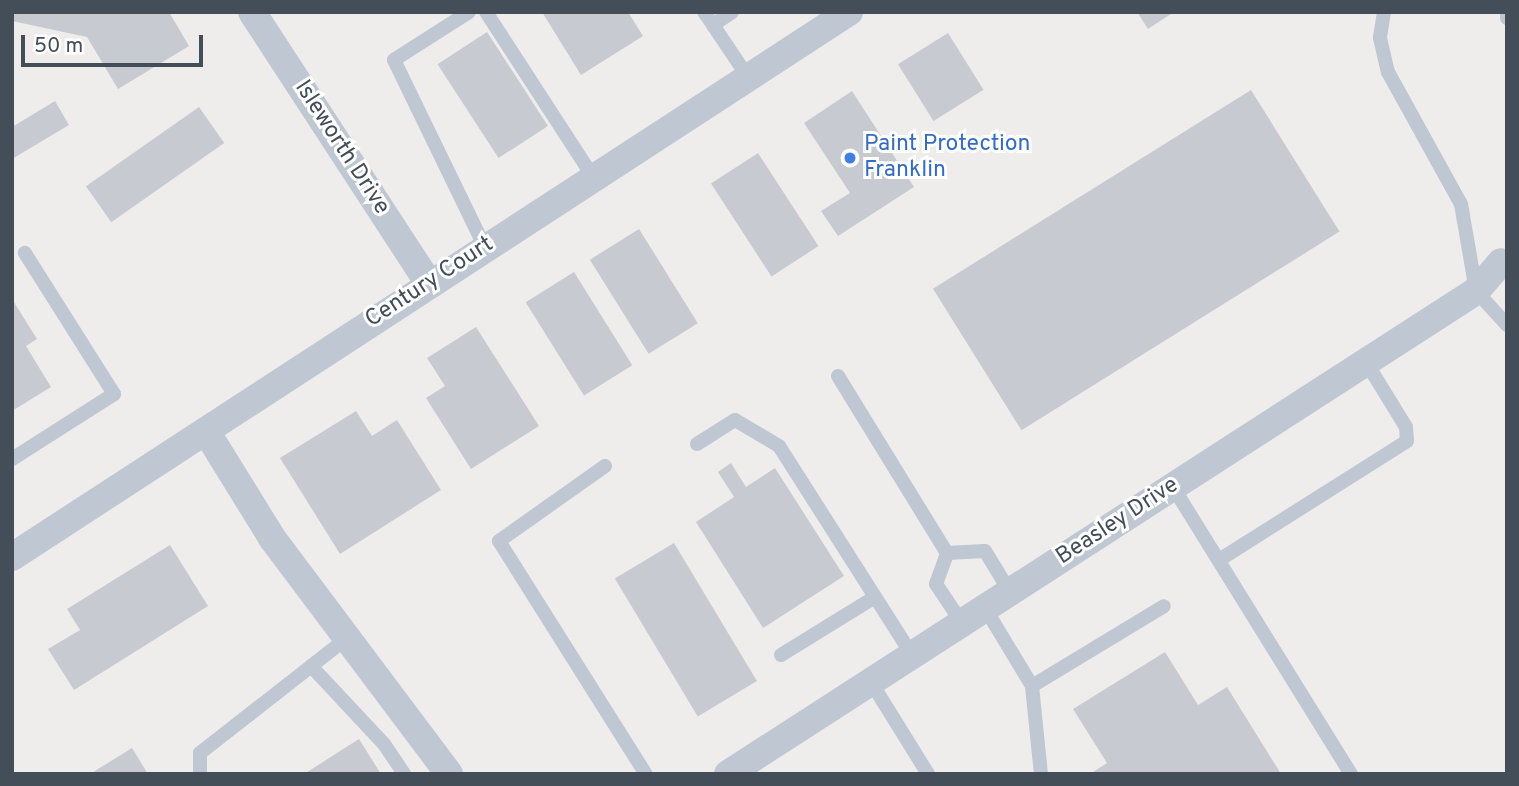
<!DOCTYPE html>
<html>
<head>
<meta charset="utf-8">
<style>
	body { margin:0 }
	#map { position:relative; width:1519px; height:786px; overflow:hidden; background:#efecec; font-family:Overpass,sans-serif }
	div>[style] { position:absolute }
	.building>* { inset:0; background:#c8cad2; transform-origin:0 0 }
	.lane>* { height:14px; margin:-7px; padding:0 7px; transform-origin:7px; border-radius:7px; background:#bfc7d2 }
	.street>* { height:28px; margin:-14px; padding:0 14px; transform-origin:14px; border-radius:14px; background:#bfc7d2 }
	.dots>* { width:19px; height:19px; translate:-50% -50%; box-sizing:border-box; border:4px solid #fff; border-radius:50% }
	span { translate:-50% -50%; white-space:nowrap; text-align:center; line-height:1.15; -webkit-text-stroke:6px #fff; paint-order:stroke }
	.shop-label { font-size:23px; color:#366cbe }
	.left { translate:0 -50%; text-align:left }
	.street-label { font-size:23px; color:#444e59 }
	.frame { position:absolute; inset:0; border:14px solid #444e59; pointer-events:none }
	.scale { position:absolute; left:21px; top:35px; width:182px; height:32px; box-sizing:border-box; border:4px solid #444e59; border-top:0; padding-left:9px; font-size:21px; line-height:24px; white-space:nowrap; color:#444e59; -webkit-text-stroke:5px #fff; paint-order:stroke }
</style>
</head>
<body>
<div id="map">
	<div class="building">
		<i style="clip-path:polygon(12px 12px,169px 12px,189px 46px,118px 89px,87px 37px,12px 21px)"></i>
		<i style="clip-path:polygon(542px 12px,628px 12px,643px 36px,581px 75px)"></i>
		<i style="clip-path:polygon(1137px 12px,1174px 12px,1148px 29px)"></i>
		<i style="left:487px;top:32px;width:112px;height:59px;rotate:57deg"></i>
		<i style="left:948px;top:33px;width:67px;height:59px;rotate:58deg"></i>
		<i style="left:1251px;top:90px;width:167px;height:375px;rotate:58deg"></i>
		<i style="clip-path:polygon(852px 91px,914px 187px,838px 236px,821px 211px,850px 193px,804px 123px)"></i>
		<i style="clip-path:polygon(55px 101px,69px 125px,12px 159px,12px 127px)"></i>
		<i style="left:199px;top:107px;width:44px;height:138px;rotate:55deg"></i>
		<i style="left:758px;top:153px;width:111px;height:56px;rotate:57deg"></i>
		<i style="left:639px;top:229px;width:111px;height:58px;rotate:58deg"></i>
		<i style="left:574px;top:272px;width:110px;height:57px;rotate:58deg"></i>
		<i style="clip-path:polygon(12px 299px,37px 339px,26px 346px,51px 387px,12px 411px)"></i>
		<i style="clip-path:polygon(476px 327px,539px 426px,471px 469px,426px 398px,445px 386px,427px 358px)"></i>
		<i style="clip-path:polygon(356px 411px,372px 436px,397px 420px,441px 490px,340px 554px,280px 458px)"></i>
		<i style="clip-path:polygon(731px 463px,746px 487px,775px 468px,844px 576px,763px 628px,696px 522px,734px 497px,718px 472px)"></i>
		<i style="left:674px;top:543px;width:161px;height:69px;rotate:59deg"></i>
		<i style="clip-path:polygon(170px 545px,208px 606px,74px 690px,48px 649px,80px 630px,67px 609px)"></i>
		<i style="clip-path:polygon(1165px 652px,1198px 705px,1227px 687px,1281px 774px,1090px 774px,1107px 763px,1073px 709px)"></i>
		<i style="clip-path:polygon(359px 739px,381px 774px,304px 774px)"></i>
		<i style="clip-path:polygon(132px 748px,148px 774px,90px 774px)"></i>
	</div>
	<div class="lane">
		<i style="left:469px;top:12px;width:89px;rotate:147.4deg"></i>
		<i style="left:394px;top:60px;width:208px;rotate:64.1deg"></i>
		<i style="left:486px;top:12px;width:197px;rotate:57deg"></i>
		<i style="left:704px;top:12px;width:16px;rotate:55deg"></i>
		<i style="left:713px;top:25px;width:23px;rotate:-34deg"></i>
		<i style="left:1384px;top:12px;width:26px;rotate:99deg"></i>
		<i style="left:1380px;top:38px;width:35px;rotate:77deg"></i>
		<i style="left:1388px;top:72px;width:151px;rotate:61.1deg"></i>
		<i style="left:1461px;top:204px;width:88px;rotate:80.2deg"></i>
		<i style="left:1476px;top:291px;width:46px;rotate:47.6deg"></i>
		<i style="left:1507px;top:15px;width:3px;rotate:90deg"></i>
		<i style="left:713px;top:25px;width:63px;rotate:56.1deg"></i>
		<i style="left:838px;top:376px;width:208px;rotate:58.4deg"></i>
		<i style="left:697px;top:444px;width:45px;rotate:-32.3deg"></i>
		<i style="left:735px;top:420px;width:51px;rotate:30.6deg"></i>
		<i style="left:779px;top:446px;width:248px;rotate:57.5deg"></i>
		<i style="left:12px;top:459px;width:121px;rotate:-32.5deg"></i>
		<i style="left:114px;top:394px;width:167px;rotate:-122.3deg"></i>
		<i style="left:605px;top:466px;width:130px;rotate:144.7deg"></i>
		<i style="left:499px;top:541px;width:275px;rotate:57.8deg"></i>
		<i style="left:1173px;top:487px;width:338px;rotate:58.2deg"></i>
		<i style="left:1219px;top:560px;width:222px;rotate:-32.3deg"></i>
		<i style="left:1407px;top:441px;width:14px;rotate:-94deg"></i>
		<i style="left:1406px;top:427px;width:76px;rotate:-121.6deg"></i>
		<i style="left:985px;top:608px;width:91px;rotate:58.9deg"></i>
		<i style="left:1032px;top:686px;width:154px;rotate:-31.2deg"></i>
		<i style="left:962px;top:623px;width:47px;rotate:-123.7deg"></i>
		<i style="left:936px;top:584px;width:33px;rotate:-70deg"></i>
		<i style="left:947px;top:553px;width:38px;rotate:-3deg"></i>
		<i style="left:985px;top:551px;width:48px;rotate:58.6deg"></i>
		<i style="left:781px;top:655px;width:110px;rotate:-31.7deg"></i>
		<i style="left:311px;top:666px;width:107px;rotate:46.9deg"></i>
		<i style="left:384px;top:744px;width:36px;rotate:56deg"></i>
		<i style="left:871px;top:682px;width:108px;rotate:58.2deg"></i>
		<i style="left:1032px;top:686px;width:88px;rotate:84.2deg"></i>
		<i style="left:200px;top:774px;width:21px;rotate:-90deg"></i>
		<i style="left:200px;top:753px;width:185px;rotate:-38deg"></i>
	</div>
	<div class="street">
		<i style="left:252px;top:12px;width:325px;rotate:56.9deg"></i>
		<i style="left:206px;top:431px;width:126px;rotate:58.3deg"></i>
		<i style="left:272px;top:538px;width:295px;rotate:53.1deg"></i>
		<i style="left:12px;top:557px;width:999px;rotate:-33.07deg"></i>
		<i style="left:728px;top:774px;width:890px;rotate:-32.85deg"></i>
		<i style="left:1476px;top:291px;width:38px;rotate:-49deg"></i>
	</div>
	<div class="dots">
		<i style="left:850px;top:158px;background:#3f7fe0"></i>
	</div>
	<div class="shop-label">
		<span class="left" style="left:864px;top:158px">Paint Protection<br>Franklin</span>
	</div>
	<div class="street-label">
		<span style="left:341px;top:148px;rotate:57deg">Isleworth Drive</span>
		<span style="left:430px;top:283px;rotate:-33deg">Century Court</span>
		<span style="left:1118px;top:522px;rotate:-33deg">Beasley Drive</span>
	</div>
	<div class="frame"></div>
	<div class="scale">50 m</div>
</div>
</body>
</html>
